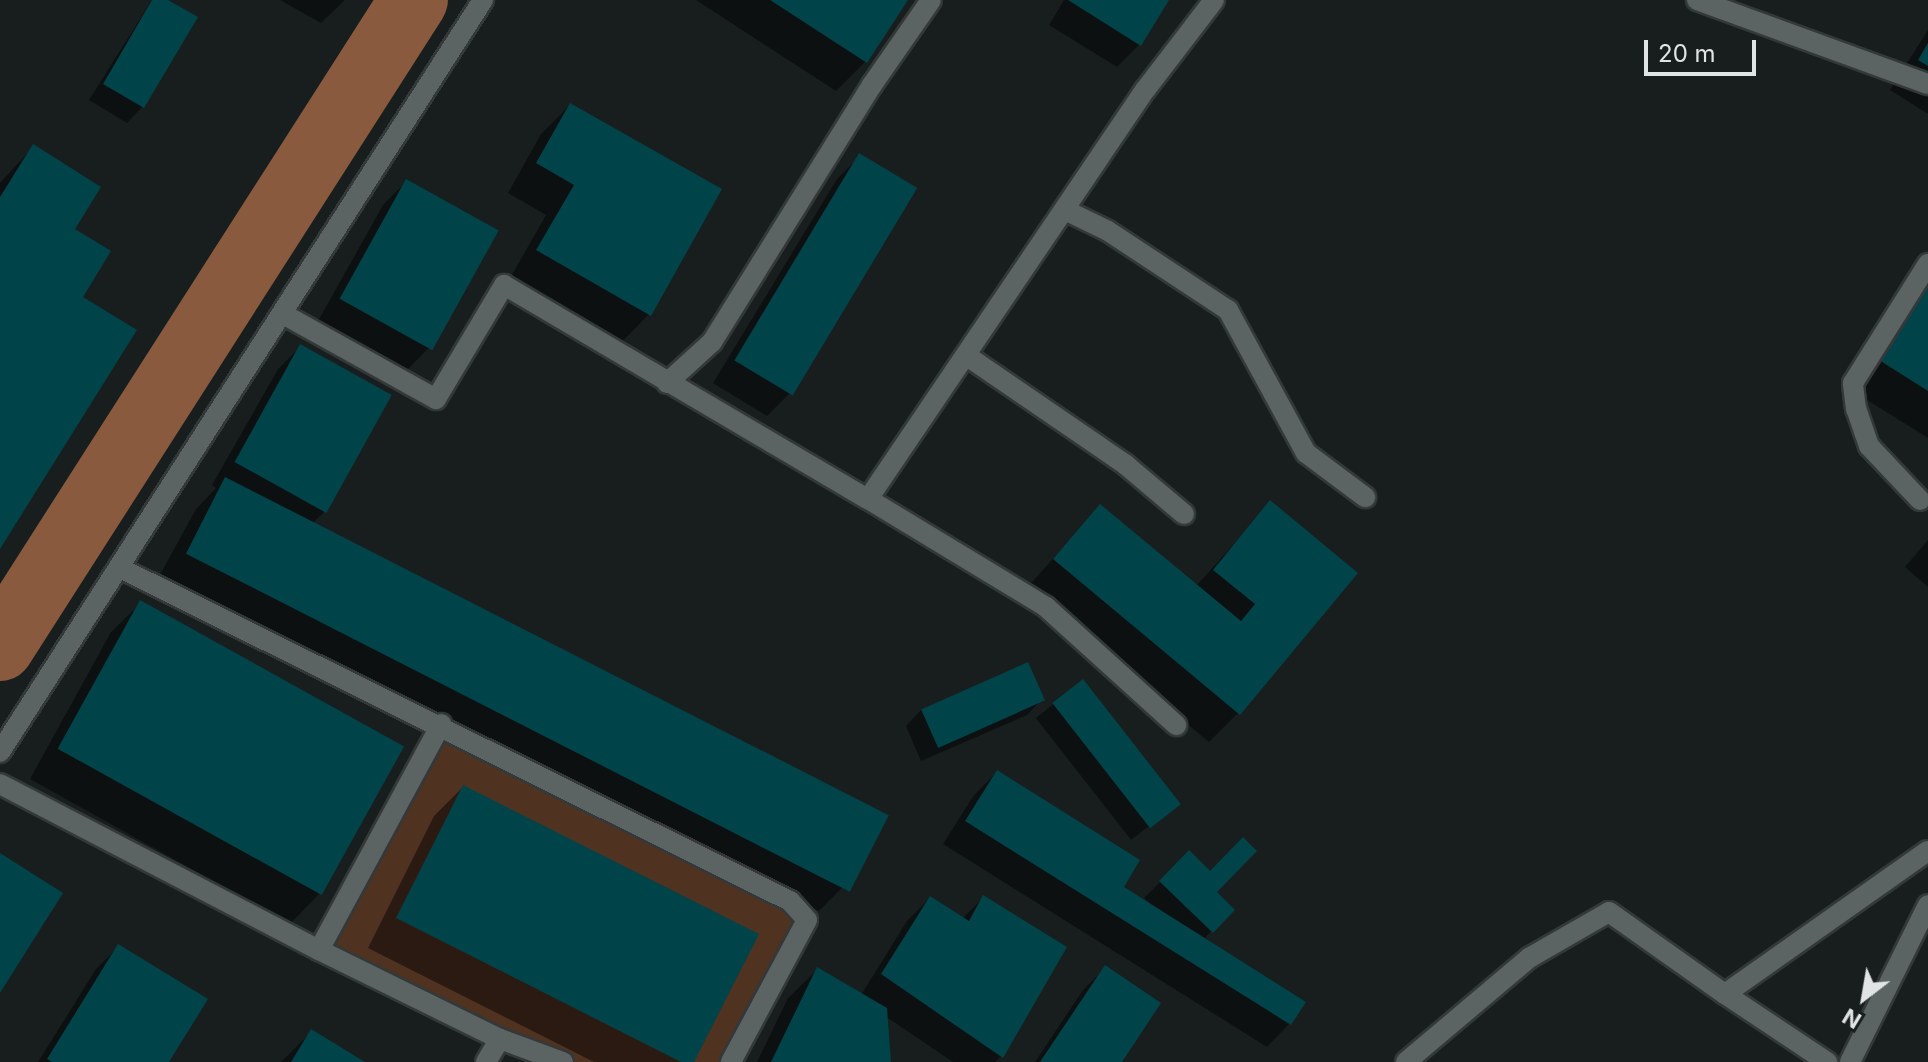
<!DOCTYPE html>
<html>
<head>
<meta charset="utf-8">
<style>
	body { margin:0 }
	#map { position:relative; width:1928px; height:1062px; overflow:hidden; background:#181e1e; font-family:Inter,sans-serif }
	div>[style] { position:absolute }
	.green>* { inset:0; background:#503220 }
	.shadow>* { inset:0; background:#0007; transform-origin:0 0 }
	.river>* { height:68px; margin:-34px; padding:0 34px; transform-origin:34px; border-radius:34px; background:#895a3e }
	.building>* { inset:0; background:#004349; transform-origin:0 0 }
	.roads { filter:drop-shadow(2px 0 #343838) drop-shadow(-2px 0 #343838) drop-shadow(0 2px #343838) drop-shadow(0 -2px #343838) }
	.minor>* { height:20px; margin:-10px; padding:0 10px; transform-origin:10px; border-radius:10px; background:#5c6363 }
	span { translate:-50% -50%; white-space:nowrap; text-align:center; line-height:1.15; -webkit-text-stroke:7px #181e1e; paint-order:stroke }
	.north { position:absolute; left:1824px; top:958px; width:80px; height:80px; -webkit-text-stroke:6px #181e1e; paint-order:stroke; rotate:211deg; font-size:22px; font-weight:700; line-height:32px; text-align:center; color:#e0e4e4 }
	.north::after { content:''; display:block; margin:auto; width:28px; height:36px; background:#e0e4e4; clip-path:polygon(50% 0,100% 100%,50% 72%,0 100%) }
	.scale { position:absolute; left:1644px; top:40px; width:112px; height:36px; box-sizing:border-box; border:4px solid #e0e4e4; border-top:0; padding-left:10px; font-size:24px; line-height:28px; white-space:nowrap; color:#e0e4e4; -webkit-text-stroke:6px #181e1e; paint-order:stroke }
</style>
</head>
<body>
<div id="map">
	<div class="green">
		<i style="clip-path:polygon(441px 724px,807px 920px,731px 1062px,563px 1062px,319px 950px)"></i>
	</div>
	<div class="shadow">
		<i style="clip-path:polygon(152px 0,164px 0,195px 18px,142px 107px,127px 123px,89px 100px)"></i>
		<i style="clip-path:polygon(280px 0,345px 0,321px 23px)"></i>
		<i style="clip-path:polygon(696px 0,905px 0,865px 62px,836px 91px)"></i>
		<i style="clip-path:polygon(1064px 0,1167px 0,1140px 44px,1117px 67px,1049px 25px)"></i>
		<i style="clip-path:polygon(1928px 30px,1928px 114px,1890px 90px)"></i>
		<i style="clip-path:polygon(570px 105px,649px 314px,620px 344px,509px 280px,546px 215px,508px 193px,541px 134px)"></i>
		<i style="clip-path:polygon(33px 147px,72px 229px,80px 297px,0 545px,0 183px)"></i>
		<i style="clip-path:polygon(860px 156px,790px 393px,767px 416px,713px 383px,837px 179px)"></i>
		<i style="clip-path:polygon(406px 182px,429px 348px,406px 371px,318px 321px,383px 205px)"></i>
		<i style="clip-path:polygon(1928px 269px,1928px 438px,1851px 390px)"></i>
		<i style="clip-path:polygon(301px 346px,324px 512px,312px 524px,848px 882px,819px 911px,156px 582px,196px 509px,216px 488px,212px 485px,278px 369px)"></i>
		<i style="clip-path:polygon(1271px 503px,1238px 713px,1209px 742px,1025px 590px,1100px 506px,1196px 586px)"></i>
		<i style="clip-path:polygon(1928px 540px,1928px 587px,1905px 567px)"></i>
		<i style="clip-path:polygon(141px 603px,319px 894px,290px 924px,30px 779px,111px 632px)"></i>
		<i style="left:1083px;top:681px;width:155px;height:60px;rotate:52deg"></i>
		<i style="clip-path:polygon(1042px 699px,1027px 715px,921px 761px,906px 726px,921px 710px)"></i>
		<i style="clip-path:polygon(997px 772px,1121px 888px,1151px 904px,1144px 898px,1189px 853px,1210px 874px,1214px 892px,1232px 910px,1203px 940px,1303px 1002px,1289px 1024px,1267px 1047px,943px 844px,974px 795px)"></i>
		<i style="clip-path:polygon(463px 787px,692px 1062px,594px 1062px,368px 948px,434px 816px)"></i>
		<i style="clip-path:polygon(930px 898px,962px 919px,983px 898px,1001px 1056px,995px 1062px,953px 1062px,885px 1016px,889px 1062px,757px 1062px,788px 998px,818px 969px,861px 995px,907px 921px)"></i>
		<i style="clip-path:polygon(119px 946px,167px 1062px,38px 1062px,96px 969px)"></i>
		<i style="clip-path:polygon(1106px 967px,1119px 1062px,1035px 1062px,1083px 990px)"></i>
		<i style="clip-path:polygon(311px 1032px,361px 1062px,281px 1062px)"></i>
	</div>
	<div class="river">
		<i style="left:0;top:647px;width:768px;rotate:-57.39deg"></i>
	</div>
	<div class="building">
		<i style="clip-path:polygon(152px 0,168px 0,198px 17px,144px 108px,103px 84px)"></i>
		<i style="clip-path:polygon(770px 0,908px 0,867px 63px)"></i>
		<i style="clip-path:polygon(1068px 0,1169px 0,1141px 46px)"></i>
		<i style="clip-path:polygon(1928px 43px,1928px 66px,1918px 60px)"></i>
		<i style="clip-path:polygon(570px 103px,722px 189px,651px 316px,536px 250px,574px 185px,536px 163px)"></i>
		<i style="clip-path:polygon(33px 144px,101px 187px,75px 229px,111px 251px,83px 297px,137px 330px,0 549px,0 197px)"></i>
		<i style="left:859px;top:153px;width:68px;height:242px;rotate:31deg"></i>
		<i style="left:406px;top:179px;width:106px;height:137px;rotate:29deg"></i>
		<i style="clip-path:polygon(1928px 283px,1928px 391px,1879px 360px)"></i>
		<i style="left:300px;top:344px;width:105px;height:135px;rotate:29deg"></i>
		<i style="left:225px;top:477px;width:745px;height:86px;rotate:27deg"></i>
		<i style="clip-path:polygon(1270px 500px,1358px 573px,1240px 715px,1053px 559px,1100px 504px,1241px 621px,1255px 604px,1213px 570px)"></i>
		<i style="left:140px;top:600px;width:302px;height:170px;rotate:29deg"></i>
		<i style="left:1028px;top:662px;width:42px;height:117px;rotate:66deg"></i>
		<i style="left:1083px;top:679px;width:159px;height:39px;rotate:52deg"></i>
		<i style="clip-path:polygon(997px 770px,1140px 860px,1124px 887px,1306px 1002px,1291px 1025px,965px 821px)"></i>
		<i style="clip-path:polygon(463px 785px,759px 934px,694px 1062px,681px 1062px,396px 918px)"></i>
		<i style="clip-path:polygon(1243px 837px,1257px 851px,1217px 892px,1235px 910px,1213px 933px,1159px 881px,1189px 850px,1210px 871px)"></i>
		<i style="clip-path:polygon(0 853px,63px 893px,0 993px)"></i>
		<i style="clip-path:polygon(983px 895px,1067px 947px,1003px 1058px,881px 974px,930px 896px,969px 921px)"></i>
		<i style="clip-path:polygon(118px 944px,208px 999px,169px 1062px,52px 1062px,47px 1059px)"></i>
		<i style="clip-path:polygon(1105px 965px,1161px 1003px,1122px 1062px,1040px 1062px)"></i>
		<i style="clip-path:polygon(817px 967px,887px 1008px,891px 1062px,771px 1062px)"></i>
		<i style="clip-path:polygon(311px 1029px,365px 1062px,291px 1062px)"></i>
	</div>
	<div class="roads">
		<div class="minor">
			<i style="left:1697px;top:0;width:246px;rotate:20deg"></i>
			<i style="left:1065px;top:210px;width:48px;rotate:26deg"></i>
			<i style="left:1108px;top:231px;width:144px;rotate:33.4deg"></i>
			<i style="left:1228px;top:310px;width:163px;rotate:61.4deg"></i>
			<i style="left:1306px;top:453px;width:74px;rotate:36.7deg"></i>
			<i style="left:283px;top:314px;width:175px;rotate:29.1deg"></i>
			<i style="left:436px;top:399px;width:133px;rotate:-59.2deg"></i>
			<i style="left:504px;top:285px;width:422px;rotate:30.5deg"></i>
			<i style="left:868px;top:499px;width:495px;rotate:-55.9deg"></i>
			<i style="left:1146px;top:89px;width:112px;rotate:-52.6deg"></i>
			<i style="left:967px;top:356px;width:193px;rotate:34.4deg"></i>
			<i style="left:1126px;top:465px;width:76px;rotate:40.2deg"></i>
			<i style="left:667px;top:383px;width:61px;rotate:-42.3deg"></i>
			<i style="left:712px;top:342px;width:303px;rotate:-58.1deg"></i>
			<i style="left:872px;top:85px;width:103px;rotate:-55.2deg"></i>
			<i style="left:868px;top:499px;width:208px;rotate:31.2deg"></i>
			<i style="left:1046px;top:607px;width:176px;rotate:42.2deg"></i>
			<i style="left:1920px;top:500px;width:74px;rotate:-133.4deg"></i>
			<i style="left:1869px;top:446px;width:39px;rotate:-109deg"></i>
			<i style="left:1856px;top:409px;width:26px;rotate:-97deg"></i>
			<i style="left:1853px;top:383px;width:141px;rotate:-57.8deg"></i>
			<i style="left:120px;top:568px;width:748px;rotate:26.43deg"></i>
			<i style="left:790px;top:901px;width:25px;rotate:48deg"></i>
			<i style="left:807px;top:920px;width:161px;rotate:118.2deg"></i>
			<i style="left:0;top:752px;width:894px;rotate:-57.29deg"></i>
			<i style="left:0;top:784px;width:360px;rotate:27.5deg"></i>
			<i style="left:319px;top:950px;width:202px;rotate:26.2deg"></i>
			<i style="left:500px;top:1039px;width:67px;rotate:20.1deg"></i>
			<i style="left:319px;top:950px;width:257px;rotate:-61.6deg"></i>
			<i style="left:1725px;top:994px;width:123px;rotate:33.7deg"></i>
			<i style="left:486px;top:1062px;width:27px;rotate:-59deg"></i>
			<i style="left:1406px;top:1062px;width:161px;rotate:-40.2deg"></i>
			<i style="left:1529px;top:958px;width:92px;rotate:-29.9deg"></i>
			<i style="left:1609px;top:912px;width:142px;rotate:35.3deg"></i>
			<i style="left:1725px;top:994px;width:248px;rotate:-35.2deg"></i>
			<i style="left:1850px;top:1062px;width:175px;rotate:-63.6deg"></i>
		</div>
	</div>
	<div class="north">N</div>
	<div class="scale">20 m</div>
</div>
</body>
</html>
